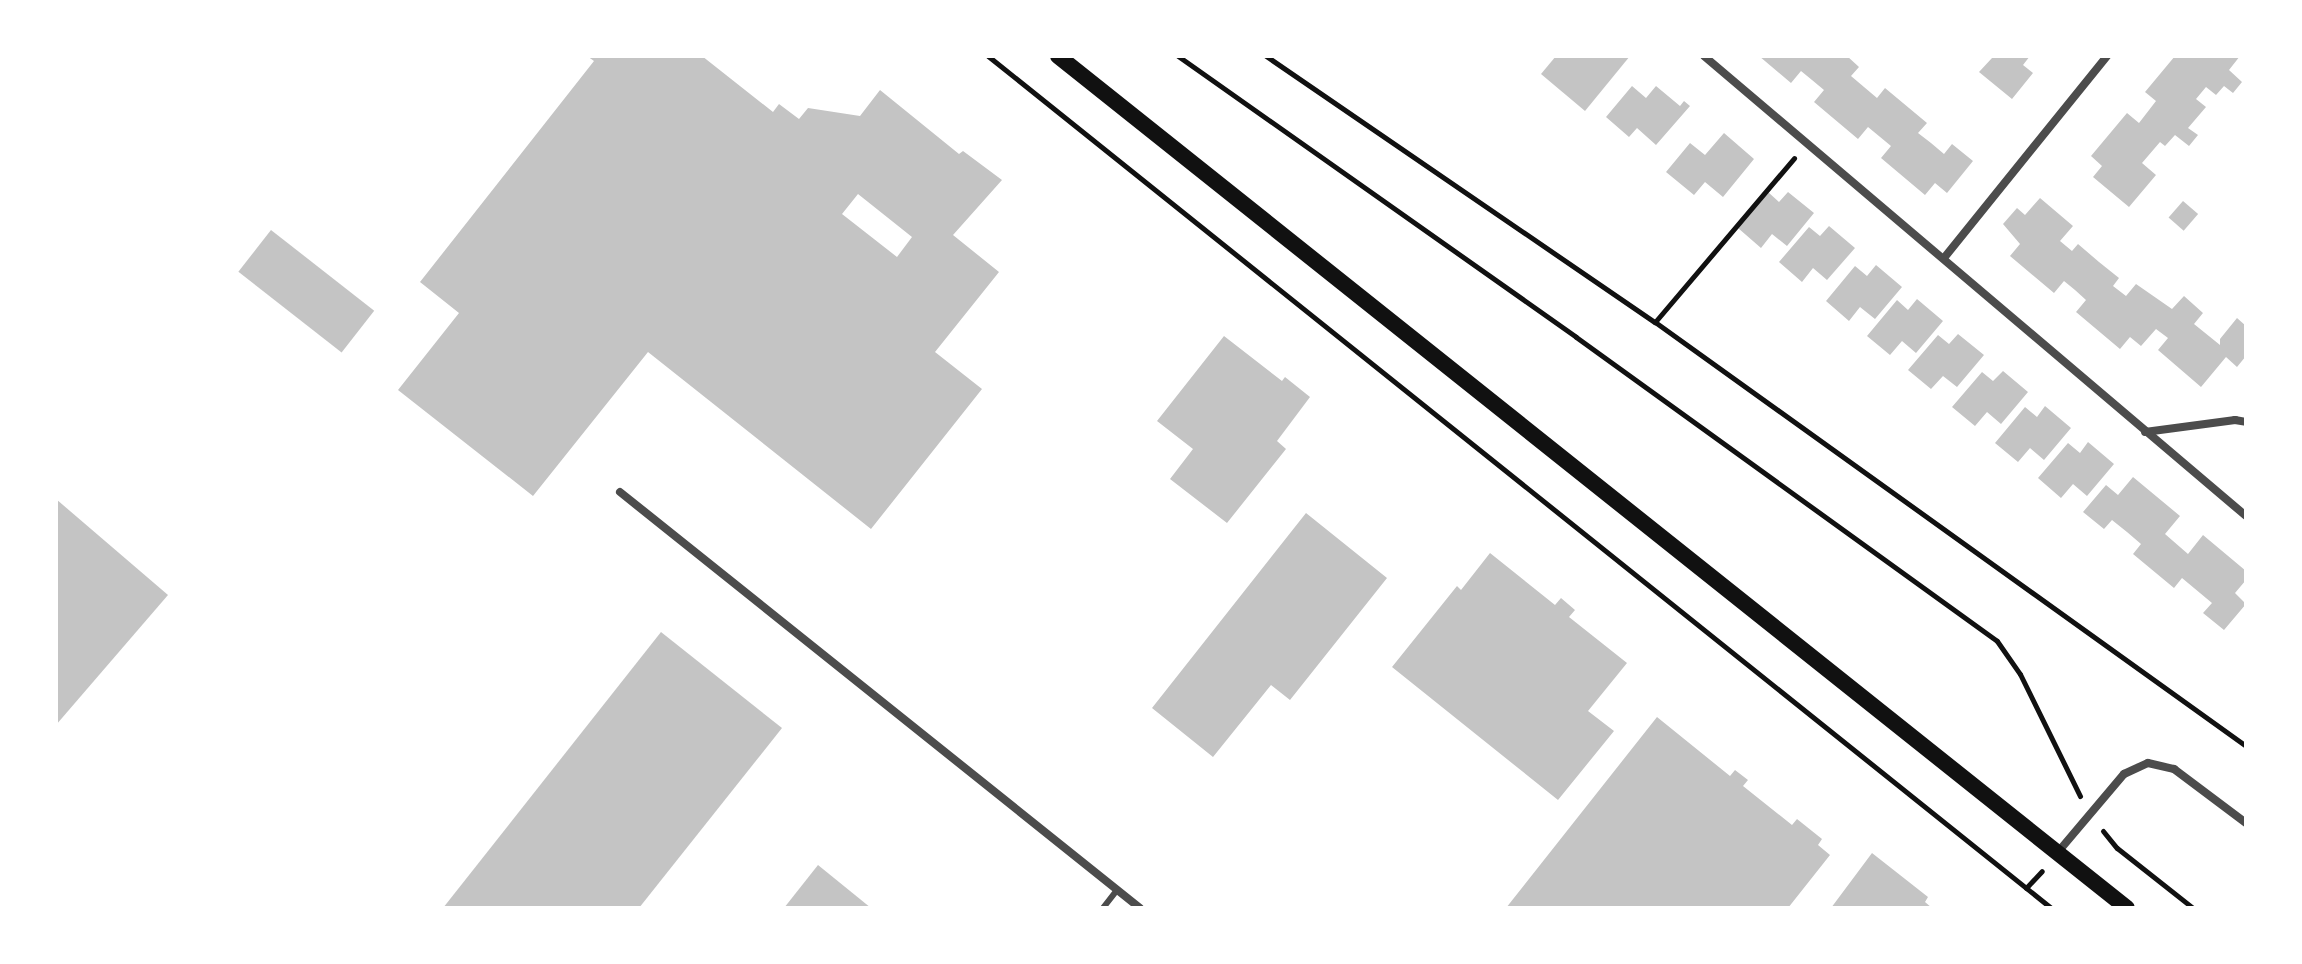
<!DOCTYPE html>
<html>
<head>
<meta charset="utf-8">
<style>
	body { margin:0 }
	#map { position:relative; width:2302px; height:964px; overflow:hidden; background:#fff; font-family:"Titillium Web",sans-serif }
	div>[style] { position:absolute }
	.building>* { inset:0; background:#c4c4c4; transform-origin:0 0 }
	.path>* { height:5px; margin:-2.5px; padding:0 2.5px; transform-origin:2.5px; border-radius:2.5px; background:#111 }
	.service>* { height:6px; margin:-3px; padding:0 3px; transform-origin:3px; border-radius:3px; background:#4c4c4c }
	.minor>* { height:8px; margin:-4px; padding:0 4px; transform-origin:4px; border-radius:4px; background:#4c4c4c }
	.secondary>* { height:16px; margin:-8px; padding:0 8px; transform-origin:8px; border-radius:8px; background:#111 }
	span { translate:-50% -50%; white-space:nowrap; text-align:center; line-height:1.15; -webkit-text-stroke:6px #fff; paint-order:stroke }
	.frame { position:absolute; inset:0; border:58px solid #fff; pointer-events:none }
</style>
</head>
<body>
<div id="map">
	<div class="building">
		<i style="clip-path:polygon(evenodd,587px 56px,702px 56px,773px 112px,779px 104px,799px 119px,808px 108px,860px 116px,880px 90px,959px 154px,963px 151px,1002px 180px,953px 235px,999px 272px,935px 352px,982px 389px,871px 529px,648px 352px,533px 496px,398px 390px,459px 313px,420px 282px,594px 61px,587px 56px,858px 194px,912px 237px,897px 257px,842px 214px,858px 194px)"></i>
		<i style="clip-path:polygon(1556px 56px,1630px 56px,1585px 111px,1541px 74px)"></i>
		<i style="clip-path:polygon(1759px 56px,1847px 56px,1859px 67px,1851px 76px,1877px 98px,1885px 88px,1927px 123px,1918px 133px,1931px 143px,1944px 154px,1952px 144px,1973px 161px,1947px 193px,1935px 183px,1925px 195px,1881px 158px,1891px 146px,1868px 127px,1858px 139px,1814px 102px,1824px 90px,1812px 80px,1801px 71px,1791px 83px)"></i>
		<i style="clip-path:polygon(1989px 56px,2030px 56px,2023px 65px,2033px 73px,2012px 99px,1979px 72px,1992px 58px)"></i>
		<i style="clip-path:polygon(2175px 56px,2240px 56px,2229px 70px,2242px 82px,2233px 93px,2224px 86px,2216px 95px,2206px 87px,2196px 99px,2206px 107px,2188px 128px,2198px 135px,2189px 146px,2175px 135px,2165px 146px,2160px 142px,2142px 163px,2156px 175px,2129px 207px,2093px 177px,2102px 166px,2091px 156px,2127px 113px,2139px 123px,2156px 101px,2145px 92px)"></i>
		<i style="clip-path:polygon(1632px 86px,1646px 98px,1656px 86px,1680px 106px,1684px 101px,1690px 106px,1656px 145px,1637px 128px,1629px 137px,1606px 117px)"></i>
		<i style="clip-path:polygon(1724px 133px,1754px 159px,1723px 197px,1705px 182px,1694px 195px,1666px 172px,1690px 143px,1705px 155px)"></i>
		<i style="clip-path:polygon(1768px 192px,1779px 202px,1788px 192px,1814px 213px,1787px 246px,1772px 234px,1761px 248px,1738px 228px)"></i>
		<i style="clip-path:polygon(2040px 198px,2073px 226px,2060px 241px,2072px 251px,2078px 244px,2099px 262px,2119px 278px,2113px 286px,2126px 296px,2136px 284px,2172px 309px,2184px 296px,2203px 313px,2194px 324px,2220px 345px,2220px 339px,2237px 318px,2246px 326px,2246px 356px,2237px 367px,2226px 357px,2201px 387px,2158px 350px,2168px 338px,2156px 329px,2141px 346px,2130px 337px,2120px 349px,2076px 312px,2086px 300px,2075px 290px,2064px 281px,2054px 293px,2010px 256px,2020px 244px,2003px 224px,2017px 208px,2025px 215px)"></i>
		<i style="left:2183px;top:201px;width:20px;height:22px;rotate:41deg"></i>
		<i style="clip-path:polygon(1829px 226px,1855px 248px,1827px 280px,1813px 268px,1802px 282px,1779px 262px,1809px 227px,1820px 236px)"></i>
		<i style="left:271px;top:230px;width:131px;height:53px;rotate:38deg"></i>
		<i style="clip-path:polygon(1876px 265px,1902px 287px,1875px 319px,1860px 307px,1849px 321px,1826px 301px,1855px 266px,1867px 276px)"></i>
		<i style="clip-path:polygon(1917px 299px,1943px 321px,1916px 353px,1902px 341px,1890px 355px,1867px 336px,1897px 300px,1908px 310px)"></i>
		<i style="clip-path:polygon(1958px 334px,1984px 355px,1957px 387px,1943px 376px,1931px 389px,1908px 370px,1938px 335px,1949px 344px)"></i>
		<i style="clip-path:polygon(1224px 336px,1282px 381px,1285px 377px,1310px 397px,1277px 441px,1286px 449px,1227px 523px,1170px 479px,1193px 449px,1157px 421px)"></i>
		<i style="clip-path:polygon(2003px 371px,2028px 392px,2001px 424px,1987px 412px,1975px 426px,1952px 407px,1982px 372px,1993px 381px)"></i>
		<i style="clip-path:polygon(2045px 406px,2071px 428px,2044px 460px,2030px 448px,2018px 462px,1995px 443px,2025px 407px,2037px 417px)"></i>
		<i style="clip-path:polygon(2088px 442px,2114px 464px,2087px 496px,2073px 484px,2061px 498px,2038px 478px,2068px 443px,2080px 453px)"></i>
		<i style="clip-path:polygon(2133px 477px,2180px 516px,2165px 534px,2188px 554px,2203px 535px,2246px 571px,2246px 580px,2235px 593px,2246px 604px,2224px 630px,2203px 613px,2212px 603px,2182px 578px,2174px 588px,2133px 554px,2141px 544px,2127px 532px,2112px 520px,2104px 529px,2083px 512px,2106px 485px,2118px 495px)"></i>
		<i style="clip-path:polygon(56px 499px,168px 595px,56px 725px)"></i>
		<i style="clip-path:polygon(1306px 513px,1387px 578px,1290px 700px,1271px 685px,1213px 757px,1152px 708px)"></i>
		<i style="clip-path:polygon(1490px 553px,1555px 605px,1561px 598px,1575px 610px,1569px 617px,1627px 663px,1588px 711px,1614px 731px,1558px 800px,1392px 667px,1457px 586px,1461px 590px)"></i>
		<i style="clip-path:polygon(661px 632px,782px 728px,639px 908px,443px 908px)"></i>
		<i style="clip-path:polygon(1657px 717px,1730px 776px,1735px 770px,1748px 780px,1743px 786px,1792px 825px,1797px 819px,1822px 839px,1818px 845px,1830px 855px,1788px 908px,1506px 908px)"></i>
		<i style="clip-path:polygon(1872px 853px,1928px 897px,1925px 902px,1932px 908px,1831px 908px)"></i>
		<i style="clip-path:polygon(818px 865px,871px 908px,784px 908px)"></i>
	</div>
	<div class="path">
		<i style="left:988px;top:56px;width:1362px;rotate:38.71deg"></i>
		<i style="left:1178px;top:56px;width:487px;rotate:35.2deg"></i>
		<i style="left:1576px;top:337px;width:519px;rotate:35.83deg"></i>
		<i style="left:1997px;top:641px;width:40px;rotate:55.1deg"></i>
		<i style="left:2020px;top:674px;width:136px;rotate:63.8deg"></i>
		<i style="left:1266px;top:56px;width:471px;rotate:34.4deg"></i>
		<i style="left:1655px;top:322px;width:727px;rotate:35.66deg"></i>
		<i style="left:1655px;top:322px;width:215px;rotate:-49.7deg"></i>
		<i style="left:2103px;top:831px;width:22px;rotate:51deg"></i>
		<i style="left:2117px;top:848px;width:97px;rotate:38.3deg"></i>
		<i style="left:2026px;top:888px;width:23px;rotate:-47deg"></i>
	</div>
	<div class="service">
		<i style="left:1103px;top:908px;width:23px;rotate:-52deg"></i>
	</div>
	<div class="minor">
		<i style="left:1704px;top:56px;width:711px;rotate:40.32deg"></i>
		<i style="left:1944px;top:258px;width:260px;rotate:-51.1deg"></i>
		<i style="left:2145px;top:432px;width:91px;rotate:-7.6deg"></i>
		<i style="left:2235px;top:420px;width:11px;rotate:10deg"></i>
		<i style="left:620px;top:492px;width:666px;rotate:38.66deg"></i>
		<i style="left:2058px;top:852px;width:102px;rotate:-49.8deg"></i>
		<i style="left:2124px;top:774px;width:26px;rotate:-25deg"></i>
		<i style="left:2148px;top:763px;width:27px;rotate:13deg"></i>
		<i style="left:2174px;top:769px;width:90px;rotate:36.9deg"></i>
	</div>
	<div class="secondary">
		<i style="left:1058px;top:56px;width:1367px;rotate:38.56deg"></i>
	</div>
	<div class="frame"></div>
</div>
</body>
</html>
